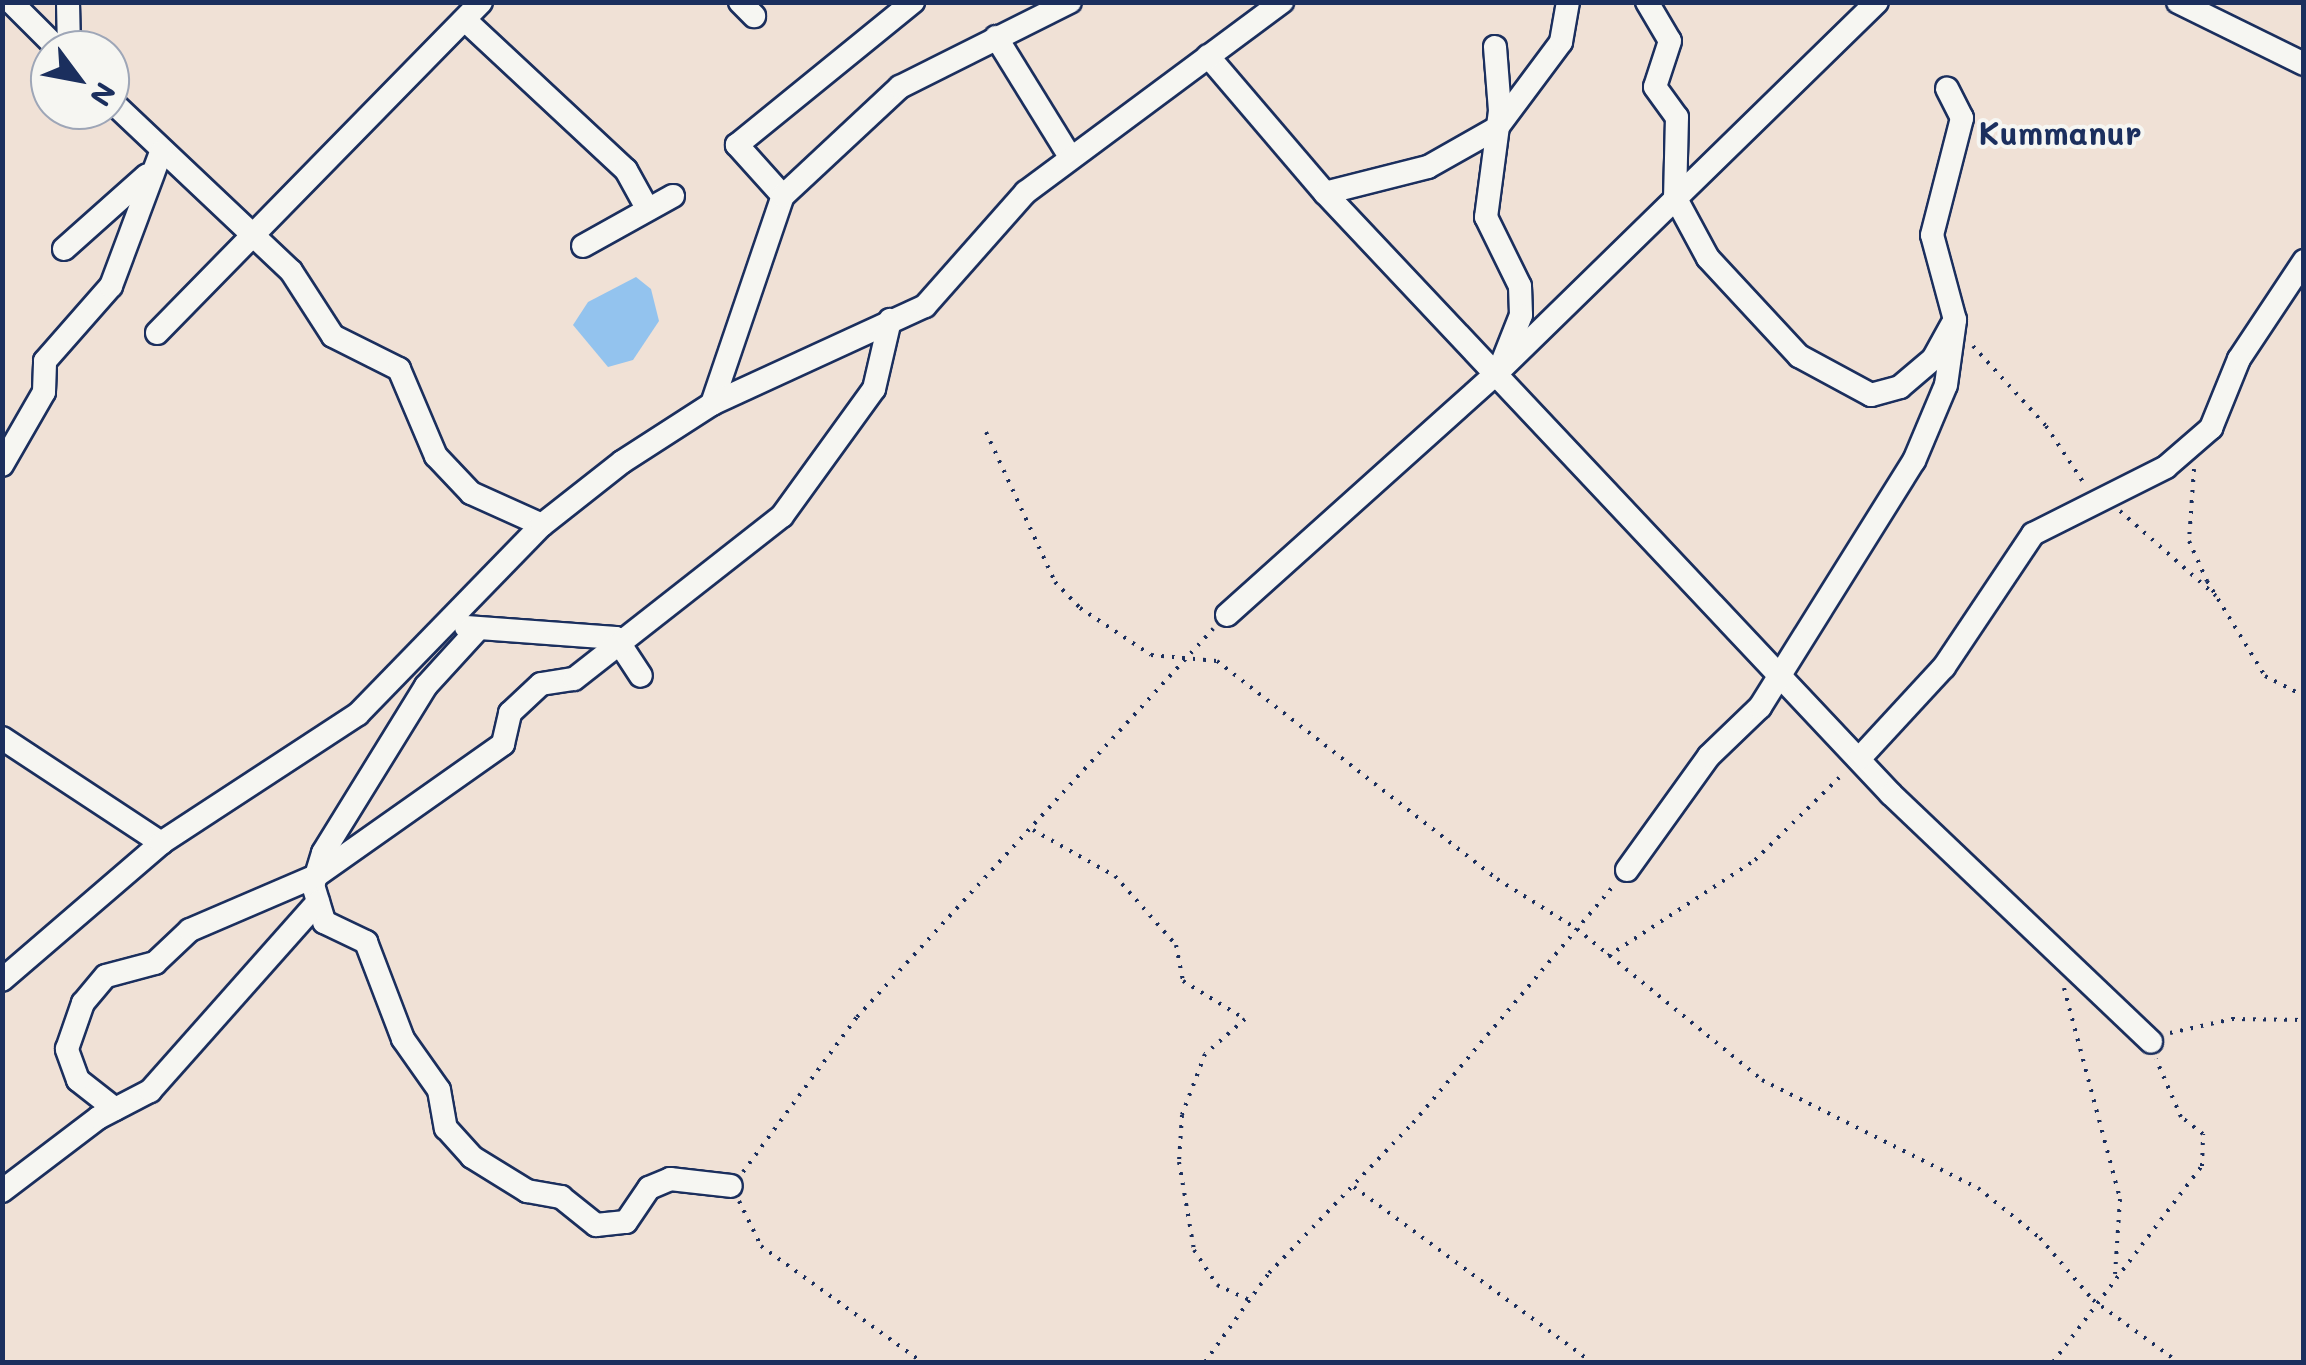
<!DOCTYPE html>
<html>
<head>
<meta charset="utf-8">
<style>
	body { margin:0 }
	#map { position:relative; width:2306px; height:1365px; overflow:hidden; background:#f0e1d6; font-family:Mali,sans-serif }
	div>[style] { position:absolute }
	.water>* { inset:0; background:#93c3ee }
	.path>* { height:4px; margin-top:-2px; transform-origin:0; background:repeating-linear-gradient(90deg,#1b2f5e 0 2.5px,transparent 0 10.5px) }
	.roads { filter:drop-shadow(2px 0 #1b2f5e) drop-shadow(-2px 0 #1b2f5e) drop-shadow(0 2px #1b2f5e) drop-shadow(0 -2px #1b2f5e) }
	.minor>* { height:22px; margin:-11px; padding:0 11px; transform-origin:11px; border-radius:11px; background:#f6f6f2 }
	span { translate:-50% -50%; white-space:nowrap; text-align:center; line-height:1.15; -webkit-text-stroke:8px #f6f6f2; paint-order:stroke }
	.quarter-label { font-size:32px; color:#1b2f5e; font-weight:700 }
	.frame { position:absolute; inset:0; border:5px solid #1b2f5e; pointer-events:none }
	.north { position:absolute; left:30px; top:30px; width:100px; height:100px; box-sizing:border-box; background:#f6f6f2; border:2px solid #9ea6b7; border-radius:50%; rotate:122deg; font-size:28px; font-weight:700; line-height:40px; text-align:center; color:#1b2f5e }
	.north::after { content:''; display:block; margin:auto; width:35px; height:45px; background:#1b2f5e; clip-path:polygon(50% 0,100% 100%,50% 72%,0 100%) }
</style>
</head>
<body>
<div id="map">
	<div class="water">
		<i style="clip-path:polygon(636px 277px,651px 289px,659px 321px,633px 360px,608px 367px,573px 325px,588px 302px)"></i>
	</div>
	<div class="path">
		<i style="left:1973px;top:346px;width:108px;rotate:47.6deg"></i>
		<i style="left:2046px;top:426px;width:71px;rotate:56.5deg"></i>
		<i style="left:986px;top:432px;width:165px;rotate:65.3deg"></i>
		<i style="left:1055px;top:582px;width:36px;rotate:46deg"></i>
		<i style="left:1080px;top:608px;width:85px;rotate:33.5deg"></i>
		<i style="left:1151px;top:655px;width:66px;rotate:5.2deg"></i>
		<i style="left:1217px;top:661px;width:355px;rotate:37.9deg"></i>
		<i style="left:1497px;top:879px;width:94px;rotate:32deg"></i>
		<i style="left:1577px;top:929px;width:239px;rotate:39.2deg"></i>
		<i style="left:1762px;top:1080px;width:241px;rotate:26.6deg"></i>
		<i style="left:1978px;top:1188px;width:80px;rotate:38.9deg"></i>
		<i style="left:2040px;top:1238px;width:82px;rotate:49.5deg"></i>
		<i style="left:2093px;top:1300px;width:105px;rotate:36.1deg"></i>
		<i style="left:2194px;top:469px;width:72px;rotate:94deg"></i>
		<i style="left:2189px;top:541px;width:44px;rotate:65.8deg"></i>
		<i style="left:2207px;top:581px;width:111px;rotate:58.6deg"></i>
		<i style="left:2265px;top:676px;width:44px;rotate:27.1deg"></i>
		<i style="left:2120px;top:511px;width:128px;rotate:41.5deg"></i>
		<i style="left:1033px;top:830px;width:94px;rotate:29.3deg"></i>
		<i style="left:1115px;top:876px;width:92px;rotate:48.5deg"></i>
		<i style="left:1176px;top:945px;width:37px;rotate:79deg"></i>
		<i style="left:1183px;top:981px;width:73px;rotate:31.5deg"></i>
		<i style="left:1245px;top:1019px;width:53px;rotate:138.8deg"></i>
		<i style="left:1205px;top:1054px;width:65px;rotate:110.7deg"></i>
		<i style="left:1182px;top:1115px;width:47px;rotate:93.7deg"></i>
		<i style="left:1179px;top:1162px;width:89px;rotate:80.3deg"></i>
		<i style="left:1194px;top:1250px;width:42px;rotate:56.7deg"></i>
		<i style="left:1217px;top:1285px;width:38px;rotate:25deg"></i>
		<i style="left:1608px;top:956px;width:176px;rotate:-33.1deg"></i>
		<i style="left:1755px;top:860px;width:126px;rotate:-44.4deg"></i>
		<i style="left:2064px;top:988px;width:218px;rotate:75.1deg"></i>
		<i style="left:2120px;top:1199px;width:75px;rotate:93.8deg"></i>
		<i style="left:2170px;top:1033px;width:64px;rotate:-12.7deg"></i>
		<i style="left:2232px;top:1019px;width:72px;rotate:0.8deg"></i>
		<i style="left:743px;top:1172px;width:192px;rotate:-53.7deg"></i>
		<i style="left:857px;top:1017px;width:527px;rotate:-47.46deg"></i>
		<i style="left:1354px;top:1187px;width:295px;rotate:36.4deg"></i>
		<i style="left:739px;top:1201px;width:50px;rotate:63.9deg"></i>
		<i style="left:761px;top:1246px;width:198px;rotate:35.8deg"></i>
		<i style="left:1205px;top:1362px;width:110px;rotate:-54.3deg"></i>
		<i style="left:1269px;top:1273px;width:208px;rotate:-46.2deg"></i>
		<i style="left:1413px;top:1123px;width:312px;rotate:-49.8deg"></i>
		<i style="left:2053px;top:1362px;width:246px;rotate:-52.8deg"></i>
		<i style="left:2202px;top:1166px;width:32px;rotate:-88deg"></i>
		<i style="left:2203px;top:1134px;width:28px;rotate:-142deg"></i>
		<i style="left:2181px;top:1117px;width:63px;rotate:-113.3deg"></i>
	</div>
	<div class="roads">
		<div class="minor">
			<i style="left:11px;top:2px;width:68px;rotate:45deg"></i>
			<i style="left:68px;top:2px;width:48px;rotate:88.8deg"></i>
			<i style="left:740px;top:2px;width:20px;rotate:45deg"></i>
			<i style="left:1647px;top:2px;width:45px;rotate:59.5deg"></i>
			<i style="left:1670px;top:41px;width:48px;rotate:108.1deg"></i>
			<i style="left:1655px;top:87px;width:37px;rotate:54deg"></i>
			<i style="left:1677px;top:117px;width:80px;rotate:91.4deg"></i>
			<i style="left:1675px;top:197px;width:69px;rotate:61.6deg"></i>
			<i style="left:1708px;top:258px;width:134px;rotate:47.1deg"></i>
			<i style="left:1799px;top:356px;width:82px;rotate:28.4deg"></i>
			<i style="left:1871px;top:395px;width:30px;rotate:-15deg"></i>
			<i style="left:1900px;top:387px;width:43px;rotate:-40.3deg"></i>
			<i style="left:1933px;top:359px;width:39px;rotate:-61deg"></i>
			<i style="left:2178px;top:2px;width:140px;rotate:26.2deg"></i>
			<i style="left:465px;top:20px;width:220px;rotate:43deg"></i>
			<i style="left:626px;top:170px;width:43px;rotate:61.1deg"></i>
			<i style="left:996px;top:37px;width:141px;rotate:58.3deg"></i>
			<i style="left:1495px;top:47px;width:64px;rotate:85.5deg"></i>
			<i style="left:1500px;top:111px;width:107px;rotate:97.5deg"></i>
			<i style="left:1486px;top:217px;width:77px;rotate:63.8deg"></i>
			<i style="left:1520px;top:286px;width:29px;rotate:88deg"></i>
			<i style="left:1521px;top:315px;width:52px;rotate:111.6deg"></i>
			<i style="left:1208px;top:56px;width:180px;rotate:49.5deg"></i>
			<i style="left:1325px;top:193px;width:826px;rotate:46.72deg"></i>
			<i style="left:1891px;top:794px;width:359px;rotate:43.6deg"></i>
			<i style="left:110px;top:100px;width:249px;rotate:43.4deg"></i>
			<i style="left:291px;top:271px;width:77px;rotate:57.1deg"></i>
			<i style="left:333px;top:336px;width:74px;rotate:26.6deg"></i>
			<i style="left:399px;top:369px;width:95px;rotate:67deg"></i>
			<i style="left:436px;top:456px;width:51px;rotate:46.6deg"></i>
			<i style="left:471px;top:493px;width:78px;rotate:24.3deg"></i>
			<i style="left:1325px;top:193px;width:106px;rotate:-14.2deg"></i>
			<i style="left:1428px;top:167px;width:79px;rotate:-29.5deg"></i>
			<i style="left:1497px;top:128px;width:107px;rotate:-53.3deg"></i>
			<i style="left:1561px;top:42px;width:41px;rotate:-80.1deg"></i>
			<i style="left:783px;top:196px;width:69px;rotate:-132deg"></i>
			<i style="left:737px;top:145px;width:227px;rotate:-39.1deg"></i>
			<i style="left:583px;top:246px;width:103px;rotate:-29.1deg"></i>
			<i style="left:64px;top:249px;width:111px;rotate:-41.7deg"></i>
			<i style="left:157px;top:333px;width:463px;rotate:-45.6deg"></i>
			<i style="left:712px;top:404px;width:220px;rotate:-71.2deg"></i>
			<i style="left:783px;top:196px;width:160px;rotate:-43deg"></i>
			<i style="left:900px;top:87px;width:190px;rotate:-26.6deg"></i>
			<i style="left:2px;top:465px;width:84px;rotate:-60.1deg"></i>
			<i style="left:44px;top:392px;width:31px;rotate:-88deg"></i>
			<i style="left:45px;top:361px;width:100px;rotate:-48.7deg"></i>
			<i style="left:111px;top:286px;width:143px;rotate:-69.5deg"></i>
			<i style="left:1227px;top:615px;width:365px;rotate:-41.9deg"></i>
			<i style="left:1499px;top:371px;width:528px;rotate:-44.31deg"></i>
			<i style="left:466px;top:627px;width:150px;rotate:4.2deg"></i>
			<i style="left:616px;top:638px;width:45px;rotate:56.7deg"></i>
			<i style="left:478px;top:629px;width:77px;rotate:132.4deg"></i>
			<i style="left:426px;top:686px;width:196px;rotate:121.7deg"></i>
			<i style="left:323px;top:853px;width:34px;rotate:107deg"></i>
			<i style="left:313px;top:885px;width:39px;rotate:73deg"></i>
			<i style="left:324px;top:922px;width:47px;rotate:25.5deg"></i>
			<i style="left:366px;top:942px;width:104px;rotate:69.1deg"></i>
			<i style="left:403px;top:1039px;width:62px;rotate:54.8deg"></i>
			<i style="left:439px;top:1090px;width:39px;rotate:80deg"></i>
			<i style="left:446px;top:1128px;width:39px;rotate:48deg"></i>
			<i style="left:472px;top:1157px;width:65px;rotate:31.7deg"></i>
			<i style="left:527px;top:1191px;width:35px;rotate:10deg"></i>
			<i style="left:561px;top:1197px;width:45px;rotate:38.7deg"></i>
			<i style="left:596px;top:1225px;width:30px;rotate:-6deg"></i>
			<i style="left:626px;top:1222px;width:41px;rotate:-55.9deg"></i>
			<i style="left:649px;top:1188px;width:23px;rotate:-23deg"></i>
			<i style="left:670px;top:1179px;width:61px;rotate:6.5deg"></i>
			<i style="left:2px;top:738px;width:191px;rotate:33.4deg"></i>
			<i style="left:1859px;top:759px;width:125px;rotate:-47.3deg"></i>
			<i style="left:1944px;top:667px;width:160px;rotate:-56.2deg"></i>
			<i style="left:2033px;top:534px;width:149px;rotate:-26.7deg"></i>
			<i style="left:2166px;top:467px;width:60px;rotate:-40.9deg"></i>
			<i style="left:2211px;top:428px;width:74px;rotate:-67.9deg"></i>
			<i style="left:2239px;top:359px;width:118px;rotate:-56.4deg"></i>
			<i style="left:1627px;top:870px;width:140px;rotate:-54.3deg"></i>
			<i style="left:1709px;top:756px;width:71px;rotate:-43.9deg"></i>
			<i style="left:1760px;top:707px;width:290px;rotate:-58deg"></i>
			<i style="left:1914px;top:461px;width:82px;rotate:-67.2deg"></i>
			<i style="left:1946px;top:385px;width:66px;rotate:-82.1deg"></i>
			<i style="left:1955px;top:320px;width:88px;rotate:-105.1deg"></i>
			<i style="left:1932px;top:235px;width:121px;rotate:-75.6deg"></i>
			<i style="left:1962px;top:118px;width:33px;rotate:-117deg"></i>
			<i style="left:2px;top:980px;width:210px;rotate:-40.7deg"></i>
			<i style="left:161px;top:843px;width:235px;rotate:-33.2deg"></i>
			<i style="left:358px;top:714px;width:264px;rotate:-45.8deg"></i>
			<i style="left:542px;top:525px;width:102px;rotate:-38.2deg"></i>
			<i style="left:622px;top:462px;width:107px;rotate:-32.8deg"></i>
			<i style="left:712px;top:404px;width:234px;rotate:-24.7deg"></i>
			<i style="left:925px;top:306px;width:152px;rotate:-48.5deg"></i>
			<i style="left:1026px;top:192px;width:319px;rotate:-36.6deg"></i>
			<i style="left:115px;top:1109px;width:47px;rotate:-141.9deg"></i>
			<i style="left:78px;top:1080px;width:33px;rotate:-110deg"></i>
			<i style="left:67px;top:1049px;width:49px;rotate:-70.8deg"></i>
			<i style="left:83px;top:1003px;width:35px;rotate:-50deg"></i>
			<i style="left:106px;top:976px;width:51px;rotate:-14.9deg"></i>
			<i style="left:155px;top:963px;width:48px;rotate:-43.3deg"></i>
			<i style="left:190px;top:930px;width:137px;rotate:-23.2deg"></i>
			<i style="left:316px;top:876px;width:229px;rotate:-35.2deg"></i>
			<i style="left:503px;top:744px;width:32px;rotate:-77deg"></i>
			<i style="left:510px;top:713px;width:42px;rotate:-43.1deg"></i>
			<i style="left:541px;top:684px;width:33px;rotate:-9deg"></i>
			<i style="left:574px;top:679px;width:264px;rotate:-38.1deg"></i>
			<i style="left:782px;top:516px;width:157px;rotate:-54.1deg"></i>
			<i style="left:874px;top:389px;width:71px;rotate:-76.9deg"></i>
			<i style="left:2px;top:1191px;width:121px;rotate:-37.2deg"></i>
			<i style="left:98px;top:1118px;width:59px;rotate:-27.4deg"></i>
			<i style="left:150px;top:1091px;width:253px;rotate:-48.4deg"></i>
		</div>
	</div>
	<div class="quarter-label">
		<span style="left:2060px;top:132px">Kummanur</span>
	</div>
	<div class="frame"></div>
	<div class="north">N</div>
</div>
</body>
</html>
